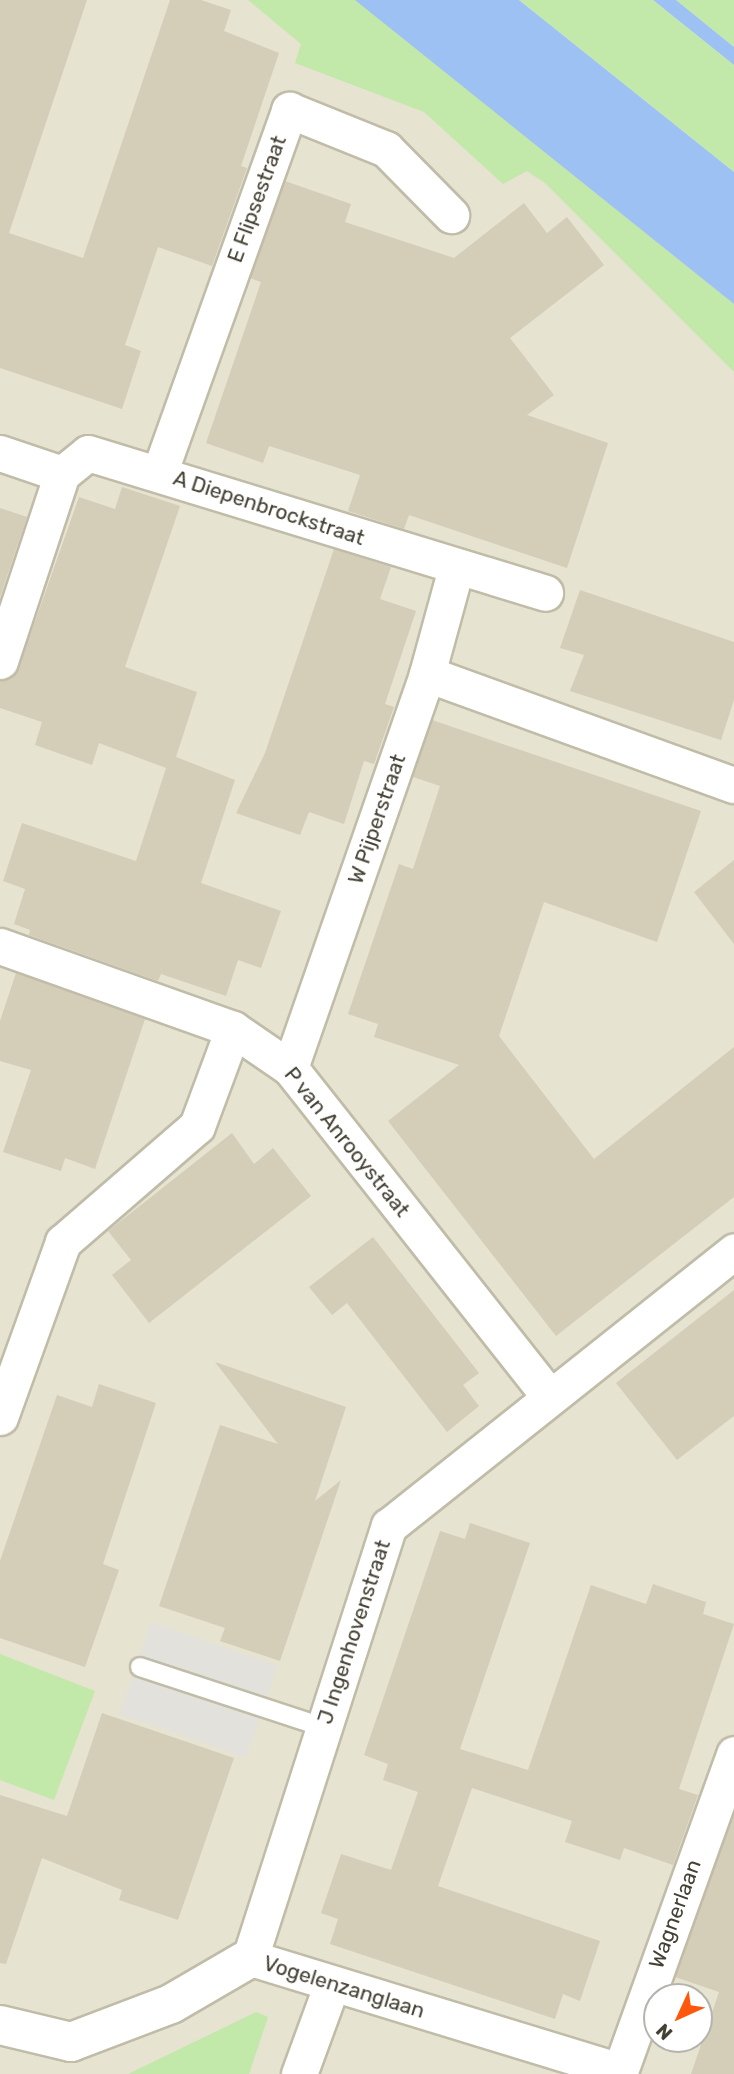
<!DOCTYPE html>
<html>
<head>
<meta charset="utf-8">
<style>
	body { margin:0 }
	#map { position:relative; width:734px; height:2074px; overflow:hidden; background:#f2f0e3; font-family:Rubik,sans-serif }
	div>[style] { position:absolute }
	.residential>* { inset:0; background:#e6e3d1 }
	.green>* { inset:0; background:#c2e8aa }
	.parking>* { inset:0; background:#e2e1dc; transform-origin:0 0 }
	.water>* { inset:0; background:#9cc1f2 }
	.building>* { inset:0; background:#d4cdb8 }
	.roads { filter:drop-shadow(2px 0 #c0bca8) drop-shadow(-2px 0 #c0bca8) drop-shadow(0 2px #c0bca8) drop-shadow(0 -2px #c0bca8) }
	.service>* { height:18px; margin:-9px; padding:0 9px; transform-origin:9px; border-radius:9px; background:#fff }
	.minor>* { height:35px; margin:-17.5px; padding:0 17.5px; transform-origin:17.5px; border-radius:17.5px; background:#fff }
	.tertiary>* { height:38px; margin:-19px; padding:0 19px; transform-origin:19px; border-radius:19px; background:#fff }
	span { translate:-50% -50%; white-space:nowrap; text-align:center; line-height:1.15; -webkit-text-stroke:5px #fff; paint-order:stroke }
	.street-label { font-size:21px; color:#444033 }
	.north { position:absolute; left:643px; top:1983px; width:70px; height:70px; box-sizing:border-box; background:#fff; border:2px solid #b4b3ad; border-radius:50%; rotate:225deg; font-size:19px; font-weight:700; line-height:28px; text-align:center; color:#444033 }
	.north::after { content:''; display:block; margin:auto; width:24px; height:32px; background:#ff580d; clip-path:polygon(50% 0,100% 100%,50% 72%,0 100%) }
</style>
</head>
<body>
<div id="map">
	<div class="residential">
		<i style="clip-path:polygon(evenodd,0 0,391px 0,734px 273px,734px 2074px,0 2074px,0 0,657px 1997px,699px 1997px,699px 2039px,657px 2039px,657px 1997px)"></i>
	</div>
	<div class="green">
		<i style="clip-path:polygon(248px 0,355px 0,365px 7px,734px 304px,734px 372px,545px 183px,527px 171px,503px 184px,424px 112px,295px 63px,301px 44px)"></i>
		<i style="clip-path:polygon(519px 0,653px 0,734px 65px,734px 172px)"></i>
		<i style="clip-path:polygon(676px 0,734px 0,734px 47px)"></i>
		<i style="clip-path:polygon(0 1654px,95px 1691px,54px 1800px,0 1780px)"></i>
		<i style="clip-path:polygon(256px 2012px,268px 2017px,249px 2074px,128px 2074px)"></i>
	</div>
	<div class="parking">
		<i style="left:151px;top:1622px;width:134px;height:97px;rotate:19deg"></i>
	</div>
	<div class="water">
		<i style="clip-path:polygon(355px 0,519px 0,734px 172px,734px 304px)"></i>
		<i style="clip-path:polygon(653px 0,676px 0,734px 47px,734px 65px)"></i>
	</div>
	<div class="building">
		<i style="clip-path:polygon(0 0,87px 0,9px 233px,83px 258px,170px 0,201px 0,231px 10px,224px 31px,279px 53px,241px 166px,247px 168px,212px 266px,158px 247px,125px 345px,141px 351px,122px 409px,0 368px)"></i>
		<i style="clip-path:polygon(285px 181px,351px 204px,345px 222px,454px 258px,524px 203px,547px 233px,567px 217px,604px 265px,510px 338px,554px 395px,527px 415px,608px 443px,567px 568px,409px 515px,404px 529px,348px 511px,360px 475px,269px 446px,263px 463px,206px 443px,261px 282px,250px 278px)"></i>
		<i style="clip-path:polygon(122px 487px,180px 506px,125px 667px,197px 692px,176px 757px,235px 780px,201px 883px,281px 911px,261px 968px,238px 960px,226px 996px,161px 974px,158px 981px,29px 935px,30px 930px,14px 924px,25px 889px,3px 881px,22px 823px,136px 861px,166px 768px,99px 743px,92px 765px,35px 745px,42px 722px,0 708px,0 681px,13px 676px,19px 667px,79px 497px,115px 509px)"></i>
		<i style="clip-path:polygon(0 508px,27px 517px,0 597px)"></i>
		<i style="clip-path:polygon(334px 549px,391px 567px,380px 599px,416px 611px,385px 704px,394px 707px,374px 764px,364px 761px,344px 824px,309px 812px,300px 835px,236px 813px,265px 753px)"></i>
		<i style="clip-path:polygon(580px 590px,734px 642px,734px 700px,721px 740px,570px 691px,584px 655px,560px 648px)"></i>
		<i style="clip-path:polygon(432px 720px,701px 811px,657px 942px,544px 902px,499px 1036px,594px 1159px,734px 1047px,734px 1197px,556px 1336px,388px 1121px,459px 1065px,374px 1037px,378px 1024px,348px 1014px,399px 864px,413px 869px,440px 786px,413px 777px)"></i>
		<i style="clip-path:polygon(734px 860px,734px 944px,694px 892px)"></i>
		<i style="clip-path:polygon(16px 973px,145px 1019px,95px 1169px,65px 1158px,61px 1171px,3px 1152px,31px 1070px,0 1061px,0 1021px)"></i>
		<i style="clip-path:polygon(232px 1133px,254px 1164px,273px 1148px,311px 1196px,149px 1323px,112px 1275px,131px 1260px,108px 1231px)"></i>
		<i style="clip-path:polygon(373px 1237px,479px 1373px,463px 1385px,479px 1406px,447px 1432px,347px 1303px,332px 1315px,309px 1287px)"></i>
		<i style="clip-path:polygon(734px 1290px,734px 1416px,677px 1460px,616px 1383px)"></i>
		<i style="clip-path:polygon(215px 1362px,346px 1407px,315px 1501px,341px 1480px,280px 1661px,220px 1641px,225px 1628px,159px 1606px,220px 1425px,278px 1444px)"></i>
		<i style="clip-path:polygon(99px 1384px,156px 1403px,103px 1564px,119px 1570px,85px 1667px,0 1638px,0 1561px,57px 1395px,92px 1407px)"></i>
		<i style="clip-path:polygon(470px 1523px,530px 1543px,460px 1749px,528px 1770px,591px 1585px,646px 1604px,653px 1584px,706px 1602px,703px 1614px,734px 1624px,679px 1789px,698px 1795px,673px 1865px,624px 1848px,620px 1860px,565px 1842px,572px 1821px,472px 1788px,438px 1886px,600px 1941px,580px 2001px,563px 1994px,555px 2019px,330px 1944px,338px 1919px,321px 1913px,341px 1854px,391px 1870px,418px 1792px,383px 1780px,388px 1764px,364px 1755px,440px 1531px,465px 1539px)"></i>
		<i style="clip-path:polygon(102px 1713px,234px 1758px,178px 1920px,119px 1900px,122px 1890px,42px 1858px,6px 1964px,0 1963px,0 1795px,67px 1816px)"></i>
		<i style="clip-path:polygon(734px 1814px,734px 2074px,691px 2074px,719px 1992px,675px 1977px)"></i>
	</div>
	<div class="roads">
		<div class="service">
			<i style="left:140px;top:1667px;width:192px;rotate:18.2deg"></i>
		</div>
		<div class="minor">
			<i style="left:0;top:453px;width:65px;rotate:18.7deg"></i>
			<i style="left:62px;top:474px;width:33px;rotate:-39deg"></i>
			<i style="left:88px;top:453px;width:478px;rotate:17deg"></i>
			<i style="left:159px;top:474px;width:387px;rotate:-70.3deg"></i>
			<i style="left:289px;top:110px;width:105px;rotate:21.9deg"></i>
			<i style="left:386px;top:149px;width:93px;rotate:45.4deg"></i>
			<i style="left:0;top:661px;width:197px;rotate:-71.7deg"></i>
			<i style="left:427px;top:674px;width:326px;rotate:19.9deg"></i>
			<i style="left:0;top:946px;width:247px;rotate:19.6deg"></i>
			<i style="left:233px;top:1029px;width:69px;rotate:34.4deg"></i>
			<i style="left:290px;top:1068px;width:419px;rotate:51.7deg"></i>
			<i style="left:290px;top:1068px;width:417px;rotate:-70.8deg"></i>
			<i style="left:427px;top:674px;width:110px;rotate:-74.7deg"></i>
			<i style="left:0;top:1417px;width:186px;rotate:-70.2deg"></i>
			<i style="left:63px;top:1242px;width:177px;rotate:-40.9deg"></i>
			<i style="left:197px;top:1126px;width:103px;rotate:-69.6deg"></i>
			<i style="left:617px;top:2070px;width:384px;rotate:-163deg"></i>
			<i style="left:250px;top:1958px;width:454px;rotate:-72.2deg"></i>
			<i style="left:389px;top:1526px;width:441px;rotate:-38.5deg"></i>
			<i style="left:299px;top:2074px;width:96px;rotate:-69.9deg"></i>
			<i style="left:619px;top:2074px;width:340px;rotate:-70.2deg"></i>
		</div>
		<div class="tertiary">
			<i style="left:0;top:2025px;width:73px;rotate:13.5deg"></i>
			<i style="left:71px;top:2042px;width:107px;rotate:-20.8deg"></i>
			<i style="left:171px;top:2004px;width:91px;rotate:-30.2deg"></i>
		</div>
	</div>
	<div class="street-label">
		<span style="left:257px;top:199px;rotate:-70deg">E Flipsestraat</span>
		<span style="left:269px;top:508px;rotate:18deg">A Diepenbrockstraat</span>
		<span style="left:377px;top:819px;rotate:-71deg">W Pijperstraat</span>
		<span style="left:347px;top:1142px;rotate:51deg">P van Anrooystraat</span>
		<span style="left:354px;top:1632px;rotate:-72deg">J Ingenhovenstraat</span>
		<span style="left:675px;top:1914px;rotate:-70deg">Wagnerlaan</span>
		<span style="left:344px;top:1987px;rotate:17deg">Vogelenzanglaan</span>
	</div>
	<div class="north">N</div>
</div>
</body>
</html>
